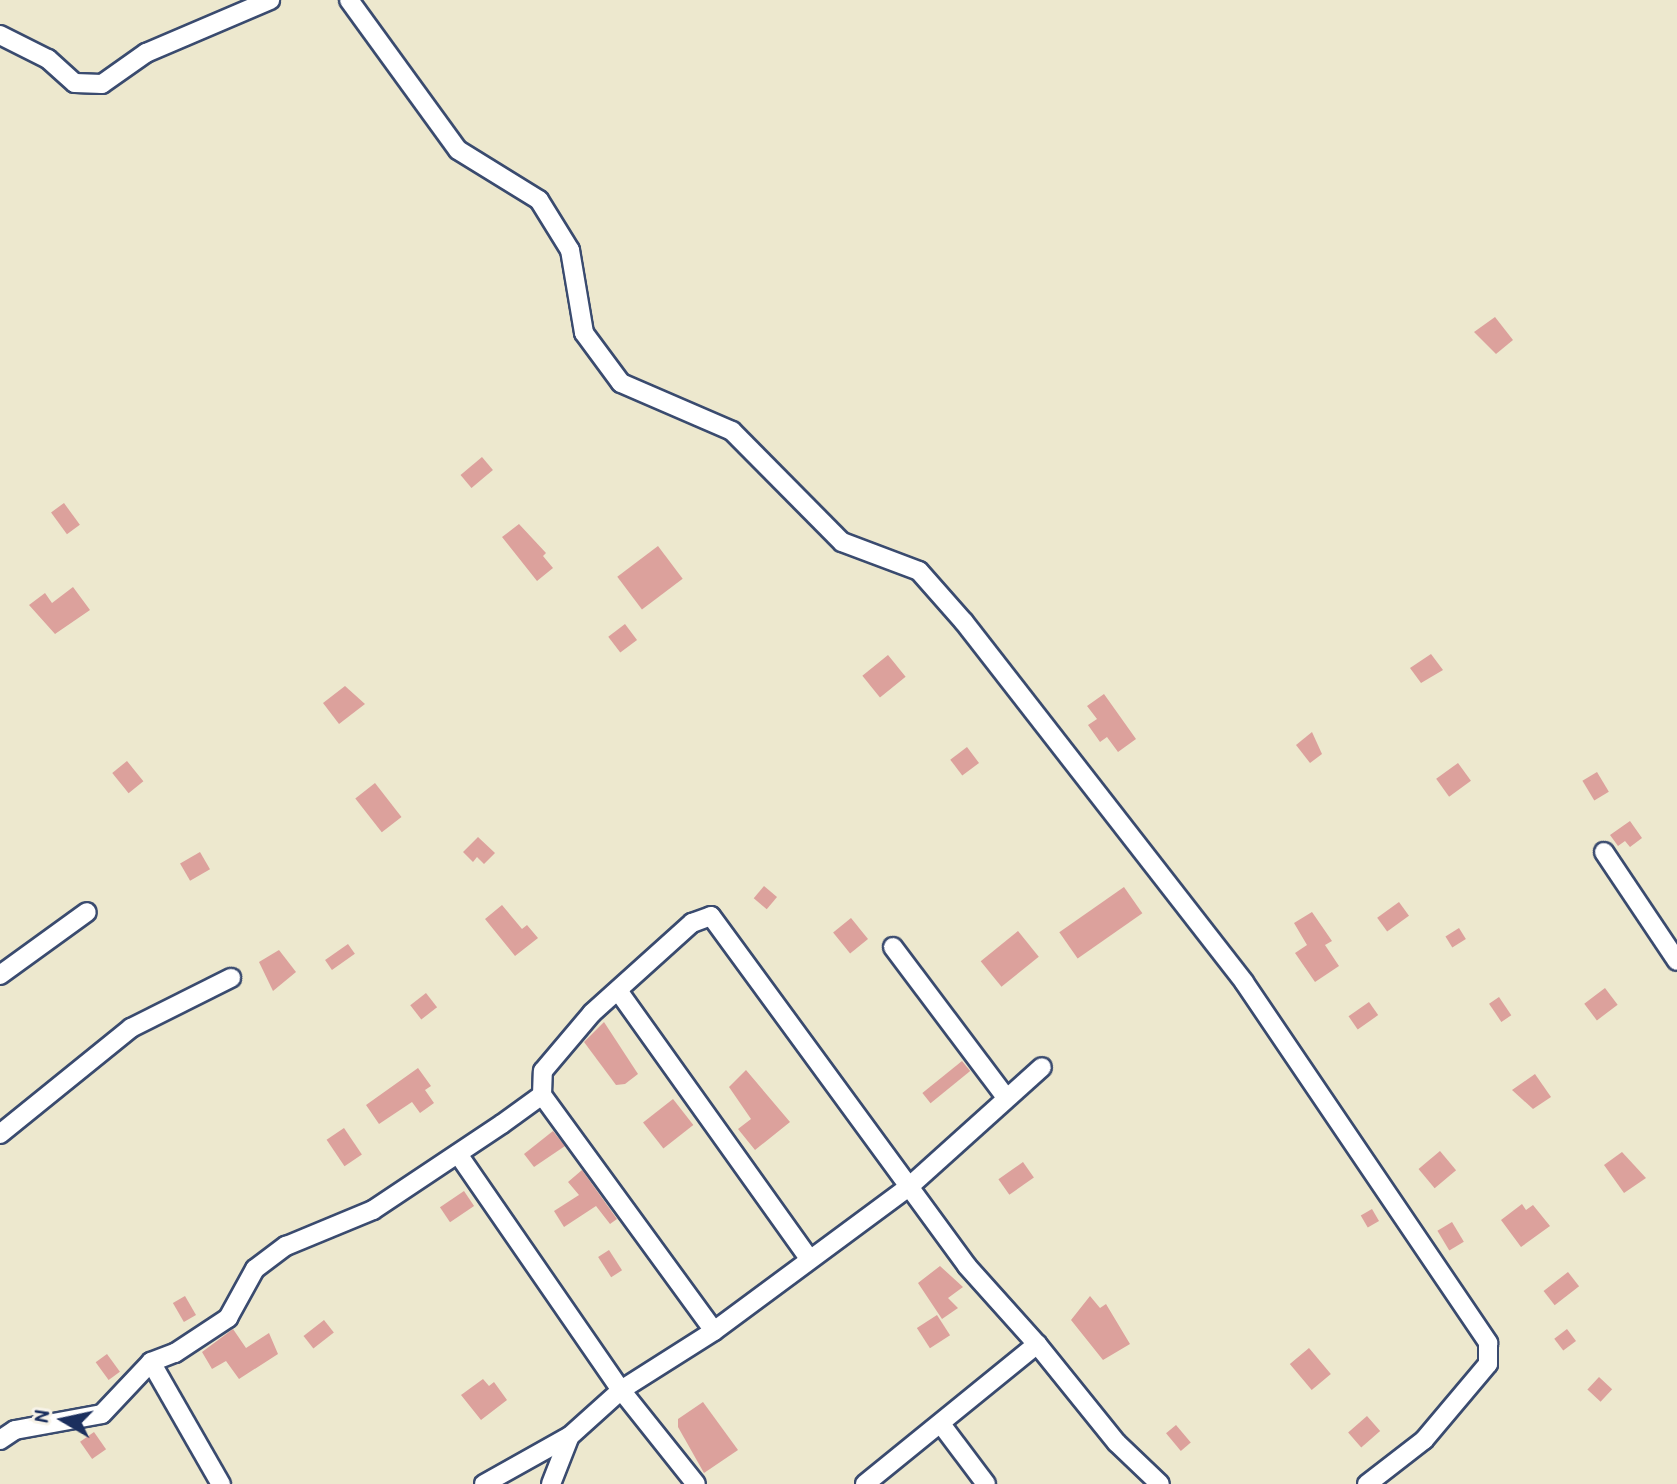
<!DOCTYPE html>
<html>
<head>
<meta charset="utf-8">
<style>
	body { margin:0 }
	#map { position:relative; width:1677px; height:1484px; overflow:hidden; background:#ede8ce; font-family:"Patrick Hand",sans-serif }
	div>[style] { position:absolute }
	.building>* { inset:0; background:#dca19c; transform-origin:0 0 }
	.roads { filter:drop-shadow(2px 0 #3a4b6f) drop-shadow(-2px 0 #3a4b6f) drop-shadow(0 2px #3a4b6f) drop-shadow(0 -2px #3a4b6f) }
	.street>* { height:18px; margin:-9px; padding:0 9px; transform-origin:9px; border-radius:9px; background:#fff }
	span { translate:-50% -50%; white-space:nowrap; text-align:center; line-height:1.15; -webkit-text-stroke:6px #f7f3e8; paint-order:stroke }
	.north { position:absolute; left:24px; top:1380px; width:80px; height:80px; -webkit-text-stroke:6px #f7f3e8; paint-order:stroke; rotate:279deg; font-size:22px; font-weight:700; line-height:32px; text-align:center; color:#1b2f5e }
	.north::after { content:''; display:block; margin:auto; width:28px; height:36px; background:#1b2f5e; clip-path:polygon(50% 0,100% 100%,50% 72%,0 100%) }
</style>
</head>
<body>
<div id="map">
	<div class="building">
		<i style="clip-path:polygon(1495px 317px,1513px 340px,1496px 354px,1474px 332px)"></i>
		<i style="left:482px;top:457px;width:17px;height:28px;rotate:50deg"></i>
		<i style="left:64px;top:503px;width:27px;height:16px;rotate:54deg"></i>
		<i style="clip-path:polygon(519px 524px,546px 553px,543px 556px,553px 568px,537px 581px,502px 537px)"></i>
		<i style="left:658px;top:546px;width:41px;height:51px;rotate:53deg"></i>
		<i style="clip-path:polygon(73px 587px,90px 610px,55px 634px,29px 605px,45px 593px,52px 603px)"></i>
		<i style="left:625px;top:624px;width:20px;height:21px;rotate:53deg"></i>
		<i style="clip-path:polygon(1431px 654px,1443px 670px,1421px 683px,1410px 668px)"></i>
		<i style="left:888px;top:655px;width:28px;height:33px;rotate:51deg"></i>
		<i style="clip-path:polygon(345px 686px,365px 704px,339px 724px,323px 703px)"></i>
		<i style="clip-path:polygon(1104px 694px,1136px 739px,1118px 752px,1107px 737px,1100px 742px,1088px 725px,1097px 719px,1087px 706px)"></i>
		<i style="clip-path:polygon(1312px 732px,1322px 754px,1310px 763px,1296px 745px)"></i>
		<i style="left:967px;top:747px;width:20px;height:21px;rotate:53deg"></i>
		<i style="left:127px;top:761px;width:26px;height:19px;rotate:51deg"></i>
		<i style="left:1458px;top:763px;width:22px;height:27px;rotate:54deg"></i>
		<i style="left:1597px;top:772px;width:23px;height:17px;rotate:59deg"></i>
		<i style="left:375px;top:783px;width:43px;height:25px;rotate:52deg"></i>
		<i style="clip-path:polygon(1630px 821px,1642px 838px,1630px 847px,1625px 841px,1618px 846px,1610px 835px)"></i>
		<i style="clip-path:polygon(478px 837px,495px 853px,484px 864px,477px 857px,473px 862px,463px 852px)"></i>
		<i style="left:200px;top:852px;width:20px;height:23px;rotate:60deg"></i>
		<i style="left:764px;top:886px;width:17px;height:16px;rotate:40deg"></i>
		<i style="left:1124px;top:887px;width:32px;height:79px;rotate:55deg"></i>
		<i style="left:1399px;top:902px;width:17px;height:27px;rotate:54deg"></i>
		<i style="clip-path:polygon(502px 905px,522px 929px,527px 925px,538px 938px,515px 956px,485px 919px)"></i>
		<i style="clip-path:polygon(1312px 912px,1332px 941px,1325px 945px,1339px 966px,1315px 982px,1295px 953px,1307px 945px,1294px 923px)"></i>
		<i style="left:851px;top:918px;width:27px;height:23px;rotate:51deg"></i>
		<i style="left:1459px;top:928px;width:13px;height:16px;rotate:58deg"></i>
		<i style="left:1018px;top:931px;width:33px;height:48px;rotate:51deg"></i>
		<i style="left:348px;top:944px;width:12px;height:28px;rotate:55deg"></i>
		<i style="clip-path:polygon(279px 950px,296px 972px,273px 991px,259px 962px)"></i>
		<i style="left:1605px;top:988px;width:21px;height:26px;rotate:53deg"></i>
		<i style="left:426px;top:993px;width:18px;height:20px;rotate:52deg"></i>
		<i style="left:1499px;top:997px;width:22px;height:12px;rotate:56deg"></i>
		<i style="left:1369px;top:1002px;width:16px;height:25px;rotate:55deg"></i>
		<i style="clip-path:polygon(604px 1022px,638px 1074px,625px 1084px,616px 1085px,584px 1042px)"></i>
		<i style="left:962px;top:1061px;width:13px;height:51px;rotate:51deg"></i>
		<i style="clip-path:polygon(418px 1068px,431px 1086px,425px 1090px,434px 1103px,420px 1113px,412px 1102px,379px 1124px,366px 1105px)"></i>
		<i style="clip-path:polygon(746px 1070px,790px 1122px,755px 1150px,738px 1129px,751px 1119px,729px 1087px)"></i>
		<i style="clip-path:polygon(1535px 1074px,1551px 1097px,1533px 1109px,1512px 1090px)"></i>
		<i style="left:673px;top:1099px;width:33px;height:38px;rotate:52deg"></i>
		<i style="left:344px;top:1128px;width:32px;height:21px;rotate:56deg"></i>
		<i style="clip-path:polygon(553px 1131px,565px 1146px,534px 1167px,524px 1154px)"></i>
		<i style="left:1440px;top:1151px;width:25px;height:28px;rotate:50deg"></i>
		<i style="clip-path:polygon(1622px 1152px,1646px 1178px,1624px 1193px,1604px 1165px)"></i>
		<i style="left:1023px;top:1162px;width:19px;height:30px;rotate:55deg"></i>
		<i style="clip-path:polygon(582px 1170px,617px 1219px,610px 1224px,596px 1206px,564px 1227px,554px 1211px,579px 1195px,568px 1182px)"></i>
		<i style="left:464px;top:1191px;width:18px;height:29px;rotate:56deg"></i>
		<i style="clip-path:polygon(1522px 1204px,1526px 1210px,1533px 1205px,1550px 1226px,1521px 1247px,1501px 1220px)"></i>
		<i style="left:1372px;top:1209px;width:14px;height:13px;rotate:60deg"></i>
		<i style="left:1452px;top:1222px;width:23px;height:17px;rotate:59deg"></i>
		<i style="left:609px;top:1250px;width:24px;height:13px;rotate:57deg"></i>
		<i style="clip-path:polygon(940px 1266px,963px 1287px,948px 1298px,958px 1308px,942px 1319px,918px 1283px)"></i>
		<i style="left:1568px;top:1272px;width:18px;height:31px;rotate:52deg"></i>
		<i style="left:185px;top:1296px;width:22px;height:14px;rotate:60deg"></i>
		<i style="clip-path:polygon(1090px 1296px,1100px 1308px,1106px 1304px,1130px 1344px,1103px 1360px,1071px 1320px)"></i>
		<i style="left:937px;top:1315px;width:24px;height:24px;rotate:57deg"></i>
		<i style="left:324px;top:1320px;width:16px;height:26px;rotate:52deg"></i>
		<i style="clip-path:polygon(233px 1329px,246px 1348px,269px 1333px,278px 1354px,239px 1379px,226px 1361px,212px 1369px,202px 1352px)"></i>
		<i style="left:1567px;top:1329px;width:15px;height:16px;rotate:53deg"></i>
		<i style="left:1309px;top:1348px;width:34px;height:25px;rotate:50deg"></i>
		<i style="left:107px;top:1354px;width:22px;height:14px;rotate:54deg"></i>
		<i style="left:1599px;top:1377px;width:18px;height:17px;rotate:43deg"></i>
		<i style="clip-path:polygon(483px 1379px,489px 1386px,494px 1382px,507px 1400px,481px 1420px,461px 1395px)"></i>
		<i style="clip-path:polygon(703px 1402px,738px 1450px,704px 1473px,678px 1427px,678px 1419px)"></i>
		<i style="left:1367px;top:1416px;width:20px;height:25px;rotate:49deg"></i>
		<i style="left:1176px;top:1425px;width:23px;height:13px;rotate:50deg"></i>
		<i style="left:94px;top:1432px;width:21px;height:17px;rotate:55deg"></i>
	</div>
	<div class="roads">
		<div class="street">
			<i style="left:349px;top:0;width:185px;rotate:54deg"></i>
			<i style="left:458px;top:150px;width:95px;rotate:31.7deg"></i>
			<i style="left:539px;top:200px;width:59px;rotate:58.2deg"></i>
			<i style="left:570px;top:250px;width:84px;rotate:80.4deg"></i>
			<i style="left:584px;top:333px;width:62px;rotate:53.5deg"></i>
			<i style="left:621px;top:383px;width:121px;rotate:23.4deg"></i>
			<i style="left:732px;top:431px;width:156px;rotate:45.3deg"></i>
			<i style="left:842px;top:542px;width:82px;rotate:20.6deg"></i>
			<i style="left:919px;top:571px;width:68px;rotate:48.6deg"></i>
			<i style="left:964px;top:622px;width:456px;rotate:52.1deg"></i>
			<i style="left:1244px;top:982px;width:436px;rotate:55.9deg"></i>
			<i style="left:1488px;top:1343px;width:21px;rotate:90deg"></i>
			<i style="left:1488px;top:1364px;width:99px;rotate:130.1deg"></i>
			<i style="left:1424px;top:1440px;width:72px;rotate:142.3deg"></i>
			<i style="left:0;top:35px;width:54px;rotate:26.6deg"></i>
			<i style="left:48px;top:59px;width:36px;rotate:42deg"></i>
			<i style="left:75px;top:83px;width:27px;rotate:2deg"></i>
			<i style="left:102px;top:84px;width:54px;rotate:-35.2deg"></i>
			<i style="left:146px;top:53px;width:135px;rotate:-23.1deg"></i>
			<i style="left:1604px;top:852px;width:131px;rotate:56.2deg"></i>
			<i style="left:893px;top:947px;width:186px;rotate:53.1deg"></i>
			<i style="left:0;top:975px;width:107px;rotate:-35.9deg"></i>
			<i style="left:619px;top:992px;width:327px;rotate:54.5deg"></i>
			<i style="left:542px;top:1095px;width:292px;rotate:53.9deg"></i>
			<i style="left:0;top:1134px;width:169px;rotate:-39deg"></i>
			<i style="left:131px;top:1028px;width:112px;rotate:-26.6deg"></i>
			<i style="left:458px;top:1154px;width:287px;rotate:55.4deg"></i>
			<i style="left:621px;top:1390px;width:120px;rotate:51.4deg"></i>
			<i style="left:151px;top:1362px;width:141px;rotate:60.2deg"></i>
			<i style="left:941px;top:1424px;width:75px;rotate:53.1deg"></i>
			<i style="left:0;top:1440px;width:18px;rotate:-34deg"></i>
			<i style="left:15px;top:1430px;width:88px;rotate:-10.4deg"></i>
			<i style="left:102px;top:1414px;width:71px;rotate:-46.7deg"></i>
			<i style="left:151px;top:1362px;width:26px;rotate:-21deg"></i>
			<i style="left:175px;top:1353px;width:64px;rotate:-33.4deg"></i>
			<i style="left:228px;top:1318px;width:56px;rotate:-61.1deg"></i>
			<i style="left:255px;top:1269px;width:39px;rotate:-37deg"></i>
			<i style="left:286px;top:1246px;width:94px;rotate:-22.5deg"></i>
			<i style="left:373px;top:1210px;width:155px;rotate:-33.7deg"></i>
			<i style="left:502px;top:1124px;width:49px;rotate:-35.9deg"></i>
			<i style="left:542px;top:1095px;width:24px;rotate:-88deg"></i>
			<i style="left:543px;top:1071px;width:76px;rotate:-49.8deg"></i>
			<i style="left:592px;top:1013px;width:135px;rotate:-42deg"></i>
			<i style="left:692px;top:923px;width:20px;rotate:-20deg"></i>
			<i style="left:711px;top:916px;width:434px;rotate:53.8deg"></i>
			<i style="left:967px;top:1266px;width:105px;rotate:48.1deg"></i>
			<i style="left:484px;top:1484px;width:98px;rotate:-29.2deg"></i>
			<i style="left:570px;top:1436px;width:69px;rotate:-42deg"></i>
			<i style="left:621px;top:1390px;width:110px;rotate:-32.4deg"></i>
			<i style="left:714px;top:1331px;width:245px;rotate:-36.5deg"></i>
			<i style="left:911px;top:1185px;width:176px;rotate:-42deg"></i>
			<i style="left:551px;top:1484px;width:49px;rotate:-68.6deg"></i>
			<i style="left:865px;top:1484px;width:222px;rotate:-39.1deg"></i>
			<i style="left:1037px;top:1344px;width:127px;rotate:51.1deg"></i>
			<i style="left:1117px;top:1443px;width:59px;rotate:43.6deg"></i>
		</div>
	</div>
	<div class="north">N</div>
</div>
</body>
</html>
